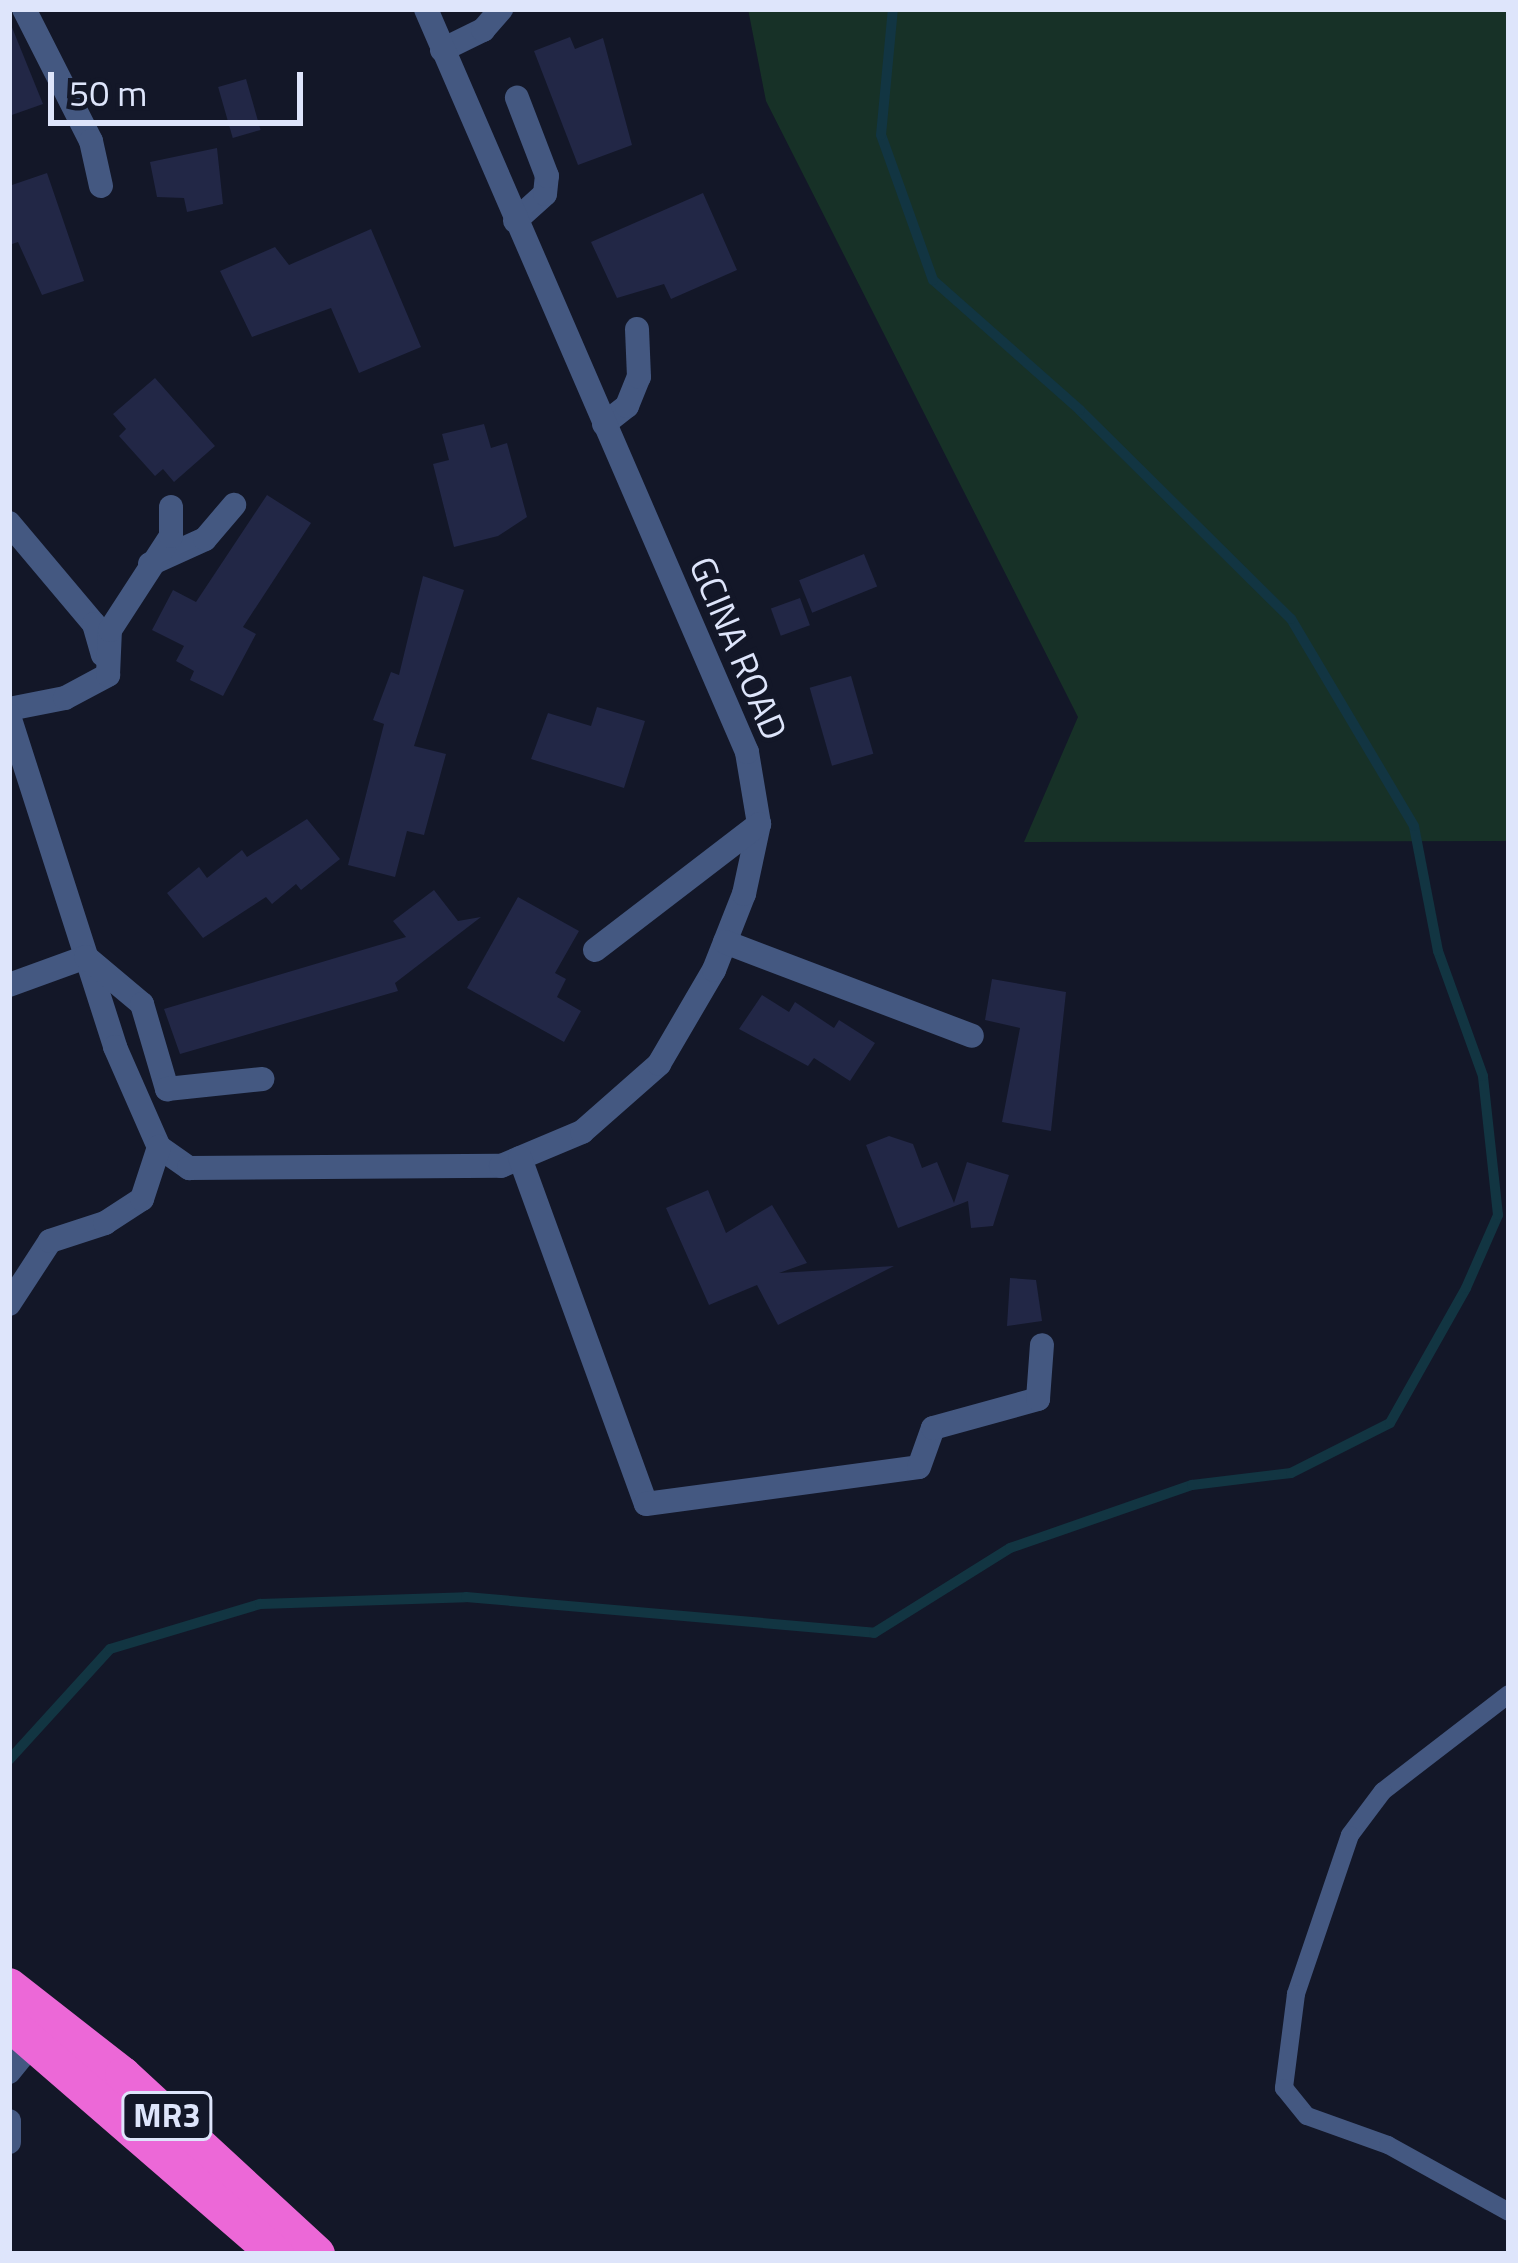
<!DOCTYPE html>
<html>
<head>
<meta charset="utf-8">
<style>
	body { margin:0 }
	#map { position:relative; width:1518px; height:2263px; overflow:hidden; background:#131728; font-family:"Titillium Web",sans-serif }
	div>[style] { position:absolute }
	.green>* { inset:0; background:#173127 }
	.stream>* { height:10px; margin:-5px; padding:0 5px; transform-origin:5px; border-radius:5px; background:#123542 }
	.building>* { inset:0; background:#222746; transform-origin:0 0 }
	.lane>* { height:18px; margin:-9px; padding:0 9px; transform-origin:9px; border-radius:9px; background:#445881 }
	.street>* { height:24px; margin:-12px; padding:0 12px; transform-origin:12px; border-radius:12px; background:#445881 }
	.highway>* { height:36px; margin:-18px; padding:0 18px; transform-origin:18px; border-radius:18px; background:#ec68d7 }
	span { translate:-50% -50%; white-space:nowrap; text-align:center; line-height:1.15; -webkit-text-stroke:10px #131728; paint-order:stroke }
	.shield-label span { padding:3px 9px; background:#131728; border:3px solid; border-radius:9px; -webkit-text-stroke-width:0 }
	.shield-label { font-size:33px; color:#dee5fb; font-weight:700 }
	.street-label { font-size:36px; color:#dee5fb }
	.frame { position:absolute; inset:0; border:12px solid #dee5fb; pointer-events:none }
	.scale { position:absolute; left:48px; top:72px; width:255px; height:54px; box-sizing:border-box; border:6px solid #dee5fb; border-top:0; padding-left:15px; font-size:36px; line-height:42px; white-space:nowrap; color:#dee5fb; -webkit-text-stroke:9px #131728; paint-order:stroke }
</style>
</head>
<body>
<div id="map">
	<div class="green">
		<i style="clip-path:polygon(748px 9px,1509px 9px,1509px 841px,1024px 842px,1078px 717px,766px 101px)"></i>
	</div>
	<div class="stream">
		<i style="left:9px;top:1760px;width:150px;rotate:-47.7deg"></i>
		<i style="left:110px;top:1649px;width:157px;rotate:-16.7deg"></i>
		<i style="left:260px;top:1604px;width:206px;rotate:-1.9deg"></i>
		<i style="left:466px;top:1597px;width:410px;rotate:5deg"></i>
		<i style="left:874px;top:1633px;width:160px;rotate:-32deg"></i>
		<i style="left:1010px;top:1548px;width:193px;rotate:-19.1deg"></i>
		<i style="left:1192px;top:1485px;width:100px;rotate:-6.9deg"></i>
		<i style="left:1291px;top:1473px;width:111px;rotate:-26.8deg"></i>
		<i style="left:1390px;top:1423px;width:155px;rotate:-60.6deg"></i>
		<i style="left:1466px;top:1288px;width:80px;rotate:-66.3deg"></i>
		<i style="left:1498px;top:1215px;width:140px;rotate:-96.2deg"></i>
		<i style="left:1483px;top:1076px;width:133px;rotate:-109.8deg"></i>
		<i style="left:1438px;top:951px;width:127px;rotate:-100.9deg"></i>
		<i style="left:1414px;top:826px;width:241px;rotate:-120.7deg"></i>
		<i style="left:1291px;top:619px;width:297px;rotate:-135.3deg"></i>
		<i style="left:1080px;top:410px;width:196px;rotate:-138.5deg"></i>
		<i style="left:933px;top:280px;width:154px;rotate:-109.7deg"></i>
		<i style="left:881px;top:135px;width:127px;rotate:-84.6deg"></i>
	</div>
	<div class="building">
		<i style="clip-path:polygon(9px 20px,43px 104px,9px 116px)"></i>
		<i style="clip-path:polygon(570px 37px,575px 49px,603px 38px,632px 145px,578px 165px,534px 51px)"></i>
		<i style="left:246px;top:79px;width:53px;height:29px;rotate:74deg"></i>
		<i style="clip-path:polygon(217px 148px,223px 204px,187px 212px,184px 198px,157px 197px,150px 162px)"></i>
		<i style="clip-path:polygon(47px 173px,84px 281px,42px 295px,18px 242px,9px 245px,9px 186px)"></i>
		<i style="clip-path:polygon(703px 193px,737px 270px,671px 299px,664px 284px,617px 298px,591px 242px)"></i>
		<i style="clip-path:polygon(371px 229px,421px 347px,359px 373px,331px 308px,252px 337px,220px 271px,275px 247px,289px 265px)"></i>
		<i style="clip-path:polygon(155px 378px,215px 446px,174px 482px,163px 469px,155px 476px,119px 436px,126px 429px,113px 414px)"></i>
		<i style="clip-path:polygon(484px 424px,491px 448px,507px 443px,527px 517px,498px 536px,454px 547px,433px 464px,449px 460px,442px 434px)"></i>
		<i style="clip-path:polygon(267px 495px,311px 523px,243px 627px,256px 634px,223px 696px,190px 680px,194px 671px,176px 661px,184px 646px,152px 630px,173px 590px,196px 602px)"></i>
		<i style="left:864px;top:554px;width:35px;height:70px;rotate:68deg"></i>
		<i style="clip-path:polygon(423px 576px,464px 590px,414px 746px,446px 754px,424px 835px,407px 831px,395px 877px,348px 865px,384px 724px,373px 720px,391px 672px,399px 675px)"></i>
		<i style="left:800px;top:598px;width:29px;height:31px;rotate:70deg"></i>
		<i style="left:851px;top:676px;width:81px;height:43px;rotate:74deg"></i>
		<i style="clip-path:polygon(597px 707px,645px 721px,624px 788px,531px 759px,548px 713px,591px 726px)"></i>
		<i style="clip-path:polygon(307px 819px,340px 859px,301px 890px,296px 884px,272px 904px,266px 897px,203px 938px,167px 893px,199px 867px,207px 878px,242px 850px,247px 857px)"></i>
		<i style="clip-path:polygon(434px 890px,458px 921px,481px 917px,395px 983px,398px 991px,180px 1054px,164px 1009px,406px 937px,393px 921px)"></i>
		<i style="clip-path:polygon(518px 897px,579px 931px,555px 973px,566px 979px,557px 997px,581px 1011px,564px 1042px,467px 988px)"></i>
		<i style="clip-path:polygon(992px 979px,1066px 992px,1051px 1131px,1002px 1122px,1020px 1028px,985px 1020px)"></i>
		<i style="clip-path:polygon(762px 995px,789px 1012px,795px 1002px,834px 1028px,839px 1020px,875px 1043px,850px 1081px,814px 1058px,808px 1066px,739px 1029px)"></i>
		<i style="clip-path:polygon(889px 1136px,913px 1144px,922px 1168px,937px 1162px,954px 1203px,967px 1162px,1009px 1175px,993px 1226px,971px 1228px,968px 1201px,898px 1228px,866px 1145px)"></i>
		<i style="clip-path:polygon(708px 1190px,726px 1233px,772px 1205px,807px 1263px,779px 1273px,894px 1266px,778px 1325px,757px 1285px,709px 1305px,666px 1208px)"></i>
		<i style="clip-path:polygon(1010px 1278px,1036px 1280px,1042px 1321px,1007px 1326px)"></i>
	</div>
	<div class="lane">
		<i style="left:1509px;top:1694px;width:159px;rotate:142.4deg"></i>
		<i style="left:1383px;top:1791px;width:55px;rotate:126.9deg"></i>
		<i style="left:1350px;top:1835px;width:168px;rotate:108.8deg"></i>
		<i style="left:1296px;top:1994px;width:95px;rotate:97.3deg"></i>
		<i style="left:1284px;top:2088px;width:36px;rotate:51deg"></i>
		<i style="left:1307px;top:2116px;width:86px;rotate:19.7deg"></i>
		<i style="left:1388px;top:2145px;width:138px;rotate:29deg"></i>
	</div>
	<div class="street">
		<i style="left:24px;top:9px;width:148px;rotate:63.1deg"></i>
		<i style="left:91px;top:141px;width:46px;rotate:77.5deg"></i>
		<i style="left:442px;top:50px;width:46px;rotate:-26deg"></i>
		<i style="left:483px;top:30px;width:28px;rotate:-49deg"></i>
		<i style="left:515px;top:221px;width:40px;rotate:-42deg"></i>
		<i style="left:545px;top:194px;width:18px;rotate:-84deg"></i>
		<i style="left:547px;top:176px;width:84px;rotate:-111deg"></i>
		<i style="left:604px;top:424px;width:29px;rotate:-38deg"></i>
		<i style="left:627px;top:406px;width:31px;rotate:-68deg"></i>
		<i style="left:639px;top:377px;width:48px;rotate:-92.4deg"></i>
		<i style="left:9px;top:523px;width:132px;rotate:49.9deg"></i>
		<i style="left:94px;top:624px;width:32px;rotate:74deg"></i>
		<i style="left:150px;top:564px;width:60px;rotate:-24.4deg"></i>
		<i style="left:205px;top:539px;width:45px;rotate:-49.5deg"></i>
		<i style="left:9px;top:709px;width:57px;rotate:-11.1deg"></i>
		<i style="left:65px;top:698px;width:49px;rotate:-28.1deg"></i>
		<i style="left:108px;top:675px;width:45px;rotate:-87.5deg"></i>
		<i style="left:110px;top:630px;width:112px;rotate:-57deg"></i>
		<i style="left:171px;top:536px;width:29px;rotate:-90deg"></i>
		<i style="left:9px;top:716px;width:348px;rotate:72.2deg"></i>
		<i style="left:115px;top:1047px;width:109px;rotate:66.3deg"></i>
		<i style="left:159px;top:1147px;width:37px;rotate:35deg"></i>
		<i style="left:189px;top:1168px;width:312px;rotate:-0.4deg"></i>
		<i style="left:501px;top:1166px;width:88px;rotate:-22.8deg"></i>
		<i style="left:582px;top:1132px;width:103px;rotate:-41.4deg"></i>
		<i style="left:659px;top:1064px;width:109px;rotate:-59.7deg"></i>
		<i style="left:714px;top:970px;width:82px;rotate:-68.5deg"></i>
		<i style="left:744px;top:894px;width:72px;rotate:-77.9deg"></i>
		<i style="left:759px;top:824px;width:73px;rotate:-99.5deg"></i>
		<i style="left:747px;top:752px;width:809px;rotate:-113.37deg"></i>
		<i style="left:725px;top:942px;width:264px;rotate:20.8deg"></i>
		<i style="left:595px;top:950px;width:207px;rotate:-37.5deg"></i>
		<i style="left:9px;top:985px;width:82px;rotate:-20deg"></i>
		<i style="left:86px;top:957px;width:73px;rotate:40deg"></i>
		<i style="left:142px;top:1004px;width:89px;rotate:73.6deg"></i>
		<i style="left:167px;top:1089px;width:96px;rotate:-6deg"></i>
		<i style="left:520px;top:1158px;width:368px;rotate:70deg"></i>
		<i style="left:646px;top:1504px;width:275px;rotate:-7.7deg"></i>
		<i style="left:919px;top:1467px;width:41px;rotate:-70.3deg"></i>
		<i style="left:933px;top:1428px;width:109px;rotate:-15.4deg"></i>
		<i style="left:1038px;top:1399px;width:54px;rotate:-85.8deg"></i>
		<i style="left:9px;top:1304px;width:75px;rotate:-56.9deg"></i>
		<i style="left:50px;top:1241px;width:58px;rotate:-18.1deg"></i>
		<i style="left:105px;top:1223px;width:44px;rotate:-33deg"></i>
		<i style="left:142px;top:1199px;width:55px;rotate:-71.9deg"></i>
		<i style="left:9px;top:2072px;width:38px;rotate:-51deg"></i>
		<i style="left:9px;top:2121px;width:21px;rotate:90deg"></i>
	</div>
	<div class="highway">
		<i style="left:9px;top:1986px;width:145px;rotate:38deg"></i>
		<i style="left:123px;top:2075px;width:264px;rotate:42.7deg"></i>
		<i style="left:9px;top:2023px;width:353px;rotate:40.9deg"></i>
	</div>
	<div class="shield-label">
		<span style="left:167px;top:2116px">MR3</span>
	</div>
	<div class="street-label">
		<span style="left:739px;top:648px;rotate:67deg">GCINA ROAD</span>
	</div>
	<div class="frame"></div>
	<div class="scale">50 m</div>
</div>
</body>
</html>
